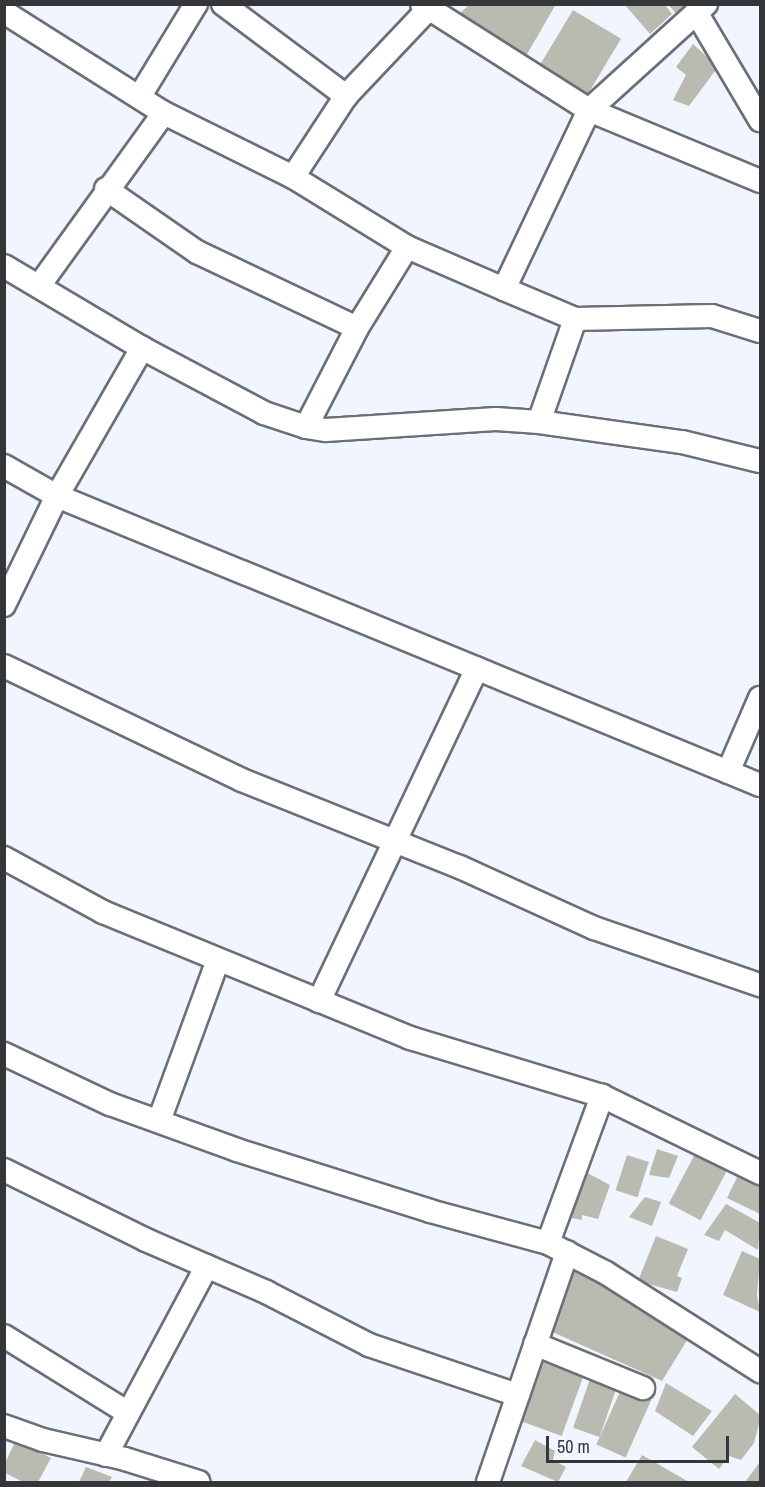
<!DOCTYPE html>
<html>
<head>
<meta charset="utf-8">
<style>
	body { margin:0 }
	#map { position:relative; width:765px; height:1487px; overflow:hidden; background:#f0f5fe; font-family:"Archivo Narrow",sans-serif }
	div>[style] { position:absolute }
	.building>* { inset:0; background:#b9bbb0; transform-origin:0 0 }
	.roads { filter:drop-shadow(2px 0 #6a6f78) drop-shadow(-2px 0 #6a6f78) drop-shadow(0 2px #6a6f78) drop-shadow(0 -2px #6a6f78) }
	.street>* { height:22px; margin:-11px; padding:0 11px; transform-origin:11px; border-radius:11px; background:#fff }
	span { translate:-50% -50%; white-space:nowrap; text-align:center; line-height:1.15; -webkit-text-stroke:4.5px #f0f5fe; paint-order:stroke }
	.frame { position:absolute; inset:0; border:6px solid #34363a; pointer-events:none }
	.scale { position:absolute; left:546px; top:1436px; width:183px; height:27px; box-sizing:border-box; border:3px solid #34363a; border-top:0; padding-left:8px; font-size:18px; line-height:21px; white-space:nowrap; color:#34363a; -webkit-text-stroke:4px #f0f5fe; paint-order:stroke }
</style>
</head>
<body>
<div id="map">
	<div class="building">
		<i style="clip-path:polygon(470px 4px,556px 4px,526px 56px,457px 16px)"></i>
		<i style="clip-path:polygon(668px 4px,690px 4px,677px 15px)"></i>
		<i style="clip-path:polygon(625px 5px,665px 5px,672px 14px,650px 34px)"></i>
		<i style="left:573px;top:10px;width:56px;height:66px;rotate:31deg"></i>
		<i style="clip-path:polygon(693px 44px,718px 67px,689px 106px,673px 100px,686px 75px,676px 67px)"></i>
		<i style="clip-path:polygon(657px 1149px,678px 1156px,669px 1178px,649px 1175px)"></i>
		<i style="left:695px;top:1154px;width:36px;height:56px;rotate:28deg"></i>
		<i style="left:627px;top:1155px;width:23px;height:37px;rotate:18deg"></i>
		<i style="clip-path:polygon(741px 1169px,760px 1178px,760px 1214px,727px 1198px)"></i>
		<i style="clip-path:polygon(582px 1170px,610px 1185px,598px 1219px,582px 1215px,582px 1220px,566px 1217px)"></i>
		<i style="clip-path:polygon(645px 1197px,661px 1202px,652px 1226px,629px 1217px)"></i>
		<i style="clip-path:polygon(726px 1204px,760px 1223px,758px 1250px,725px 1230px,719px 1241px,704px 1235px)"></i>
		<i style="clip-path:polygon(656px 1236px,688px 1249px,677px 1276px,682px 1278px,677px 1292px,638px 1281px)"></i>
		<i style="clip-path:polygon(742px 1251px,760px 1259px,757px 1295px,760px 1312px,723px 1295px)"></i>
		<i style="clip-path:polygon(571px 1263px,692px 1332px,662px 1381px,548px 1330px)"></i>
		<i style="left:540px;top:1361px;width:46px;height:63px;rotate:20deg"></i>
		<i style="left:592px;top:1373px;width:28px;height:58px;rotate:19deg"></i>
		<i style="clip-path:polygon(666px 1383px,712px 1411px,693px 1436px,655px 1411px)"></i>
		<i style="left:622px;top:1387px;width:32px;height:63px;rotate:24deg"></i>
		<i style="clip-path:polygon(735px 1394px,760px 1415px,760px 1420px,754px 1443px,741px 1460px,729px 1456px,719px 1469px,692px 1447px)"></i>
		<i style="clip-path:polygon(16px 1440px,51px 1458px,38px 1482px,23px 1482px,5px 1473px,5px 1463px)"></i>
		<i style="clip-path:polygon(535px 1440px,555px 1451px,553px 1460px,566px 1467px,558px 1482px,521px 1466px)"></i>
		<i style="clip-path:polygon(642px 1455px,689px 1482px,626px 1482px)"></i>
		<i style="clip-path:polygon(760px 1462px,760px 1482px,745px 1482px)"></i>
		<i style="clip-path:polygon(86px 1467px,112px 1477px,109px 1482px,79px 1482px)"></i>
	</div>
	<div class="roads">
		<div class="street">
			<i style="left:223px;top:4px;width:154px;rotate:36.8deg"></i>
			<i style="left:422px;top:4px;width:198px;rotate:32.4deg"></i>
			<i style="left:589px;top:110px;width:185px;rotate:22.5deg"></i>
			<i style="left:4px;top:12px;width:189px;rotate:32.3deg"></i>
			<i style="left:164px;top:113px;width:144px;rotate:26.4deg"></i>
			<i style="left:293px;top:177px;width:134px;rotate:31.6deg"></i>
			<i style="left:407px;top:247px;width:106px;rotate:23.4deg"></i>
			<i style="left:504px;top:289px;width:77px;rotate:22.9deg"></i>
			<i style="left:575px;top:319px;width:137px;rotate:-1.3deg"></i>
			<i style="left:712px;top:316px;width:50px;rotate:17.4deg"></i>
			<i style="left:696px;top:12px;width:126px;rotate:59.3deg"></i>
			<i style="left:140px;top:96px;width:108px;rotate:-58.7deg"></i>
			<i style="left:293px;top:177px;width:97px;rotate:-56.8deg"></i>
			<i style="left:346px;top:96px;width:127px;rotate:-46.6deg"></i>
			<i style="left:106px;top:189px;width:111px;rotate:34.7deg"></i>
			<i style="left:197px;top:252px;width:177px;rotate:25.4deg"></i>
			<i style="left:4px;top:266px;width:161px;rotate:30.7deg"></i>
			<i style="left:142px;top:348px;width:138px;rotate:28deg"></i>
			<i style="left:264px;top:413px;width:44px;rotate:18.4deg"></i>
			<i style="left:306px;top:427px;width:20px;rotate:9deg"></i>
			<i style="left:326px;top:430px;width:170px;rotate:-3.7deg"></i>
			<i style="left:496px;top:419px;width:43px;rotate:4deg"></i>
			<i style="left:539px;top:422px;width:144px;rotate:8deg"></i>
			<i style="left:682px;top:442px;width:80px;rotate:13.7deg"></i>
			<i style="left:39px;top:286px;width:213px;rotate:-54.2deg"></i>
			<i style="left:504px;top:289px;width:198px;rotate:-64.6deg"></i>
			<i style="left:589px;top:110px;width:158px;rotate:-42.2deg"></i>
			<i style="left:539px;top:422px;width:109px;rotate:-70.7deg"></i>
			<i style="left:306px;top:427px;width:111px;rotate:-62.7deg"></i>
			<i style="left:357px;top:328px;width:95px;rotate:-58.3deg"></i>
			<i style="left:4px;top:466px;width:61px;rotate:29.5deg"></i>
			<i style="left:57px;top:496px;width:760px;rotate:22.35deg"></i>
			<i style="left:4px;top:605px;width:121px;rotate:-64.1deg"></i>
			<i style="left:57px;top:496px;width:171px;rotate:-60.1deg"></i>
			<i style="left:4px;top:666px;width:264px;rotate:25.6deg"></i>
			<i style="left:242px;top:780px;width:235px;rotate:21.8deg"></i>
			<i style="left:460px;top:867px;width:147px;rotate:24.5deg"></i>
			<i style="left:594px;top:928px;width:176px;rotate:19deg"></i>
			<i style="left:728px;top:772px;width:81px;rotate:-66.6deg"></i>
			<i style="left:4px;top:858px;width:113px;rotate:28.6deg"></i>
			<i style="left:103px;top:912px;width:332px;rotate:22.3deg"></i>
			<i style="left:410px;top:1038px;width:201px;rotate:16.8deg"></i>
			<i style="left:602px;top:1096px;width:176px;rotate:26deg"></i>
			<i style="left:319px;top:1001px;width:368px;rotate:-64.6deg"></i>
			<i style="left:4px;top:1054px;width:117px;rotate:25.3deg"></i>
			<i style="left:110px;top:1104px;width:135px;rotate:19.9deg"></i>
			<i style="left:237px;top:1150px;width:202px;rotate:17.5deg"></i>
			<i style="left:430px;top:1211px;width:122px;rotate:15.2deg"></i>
			<i style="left:548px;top:1243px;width:65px;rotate:27.3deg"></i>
			<i style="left:606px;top:1273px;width:183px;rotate:32.5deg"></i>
			<i style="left:159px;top:1121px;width:171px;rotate:-69.9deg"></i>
			<i style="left:4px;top:1170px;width:158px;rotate:26.2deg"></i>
			<i style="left:146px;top:1240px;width:131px;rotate:23.4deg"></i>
			<i style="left:266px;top:1292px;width:116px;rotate:27.2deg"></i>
			<i style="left:369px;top:1345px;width:157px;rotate:18.6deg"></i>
			<i style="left:548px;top:1243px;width:157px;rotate:-69.8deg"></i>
			<i style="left:4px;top:1336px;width:146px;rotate:31.8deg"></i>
			<i style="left:535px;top:1344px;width:117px;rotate:22.2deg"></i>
			<i style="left:4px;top:1426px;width:41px;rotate:19.7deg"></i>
			<i style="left:43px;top:1440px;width:84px;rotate:13deg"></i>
			<i style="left:125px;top:1459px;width:77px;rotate:17.3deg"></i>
			<i style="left:106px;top:1455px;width:214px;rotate:-61.9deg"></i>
			<i style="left:488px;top:1482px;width:243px;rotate:-71deg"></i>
		</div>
	</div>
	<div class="frame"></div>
	<div class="scale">50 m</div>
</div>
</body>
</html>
